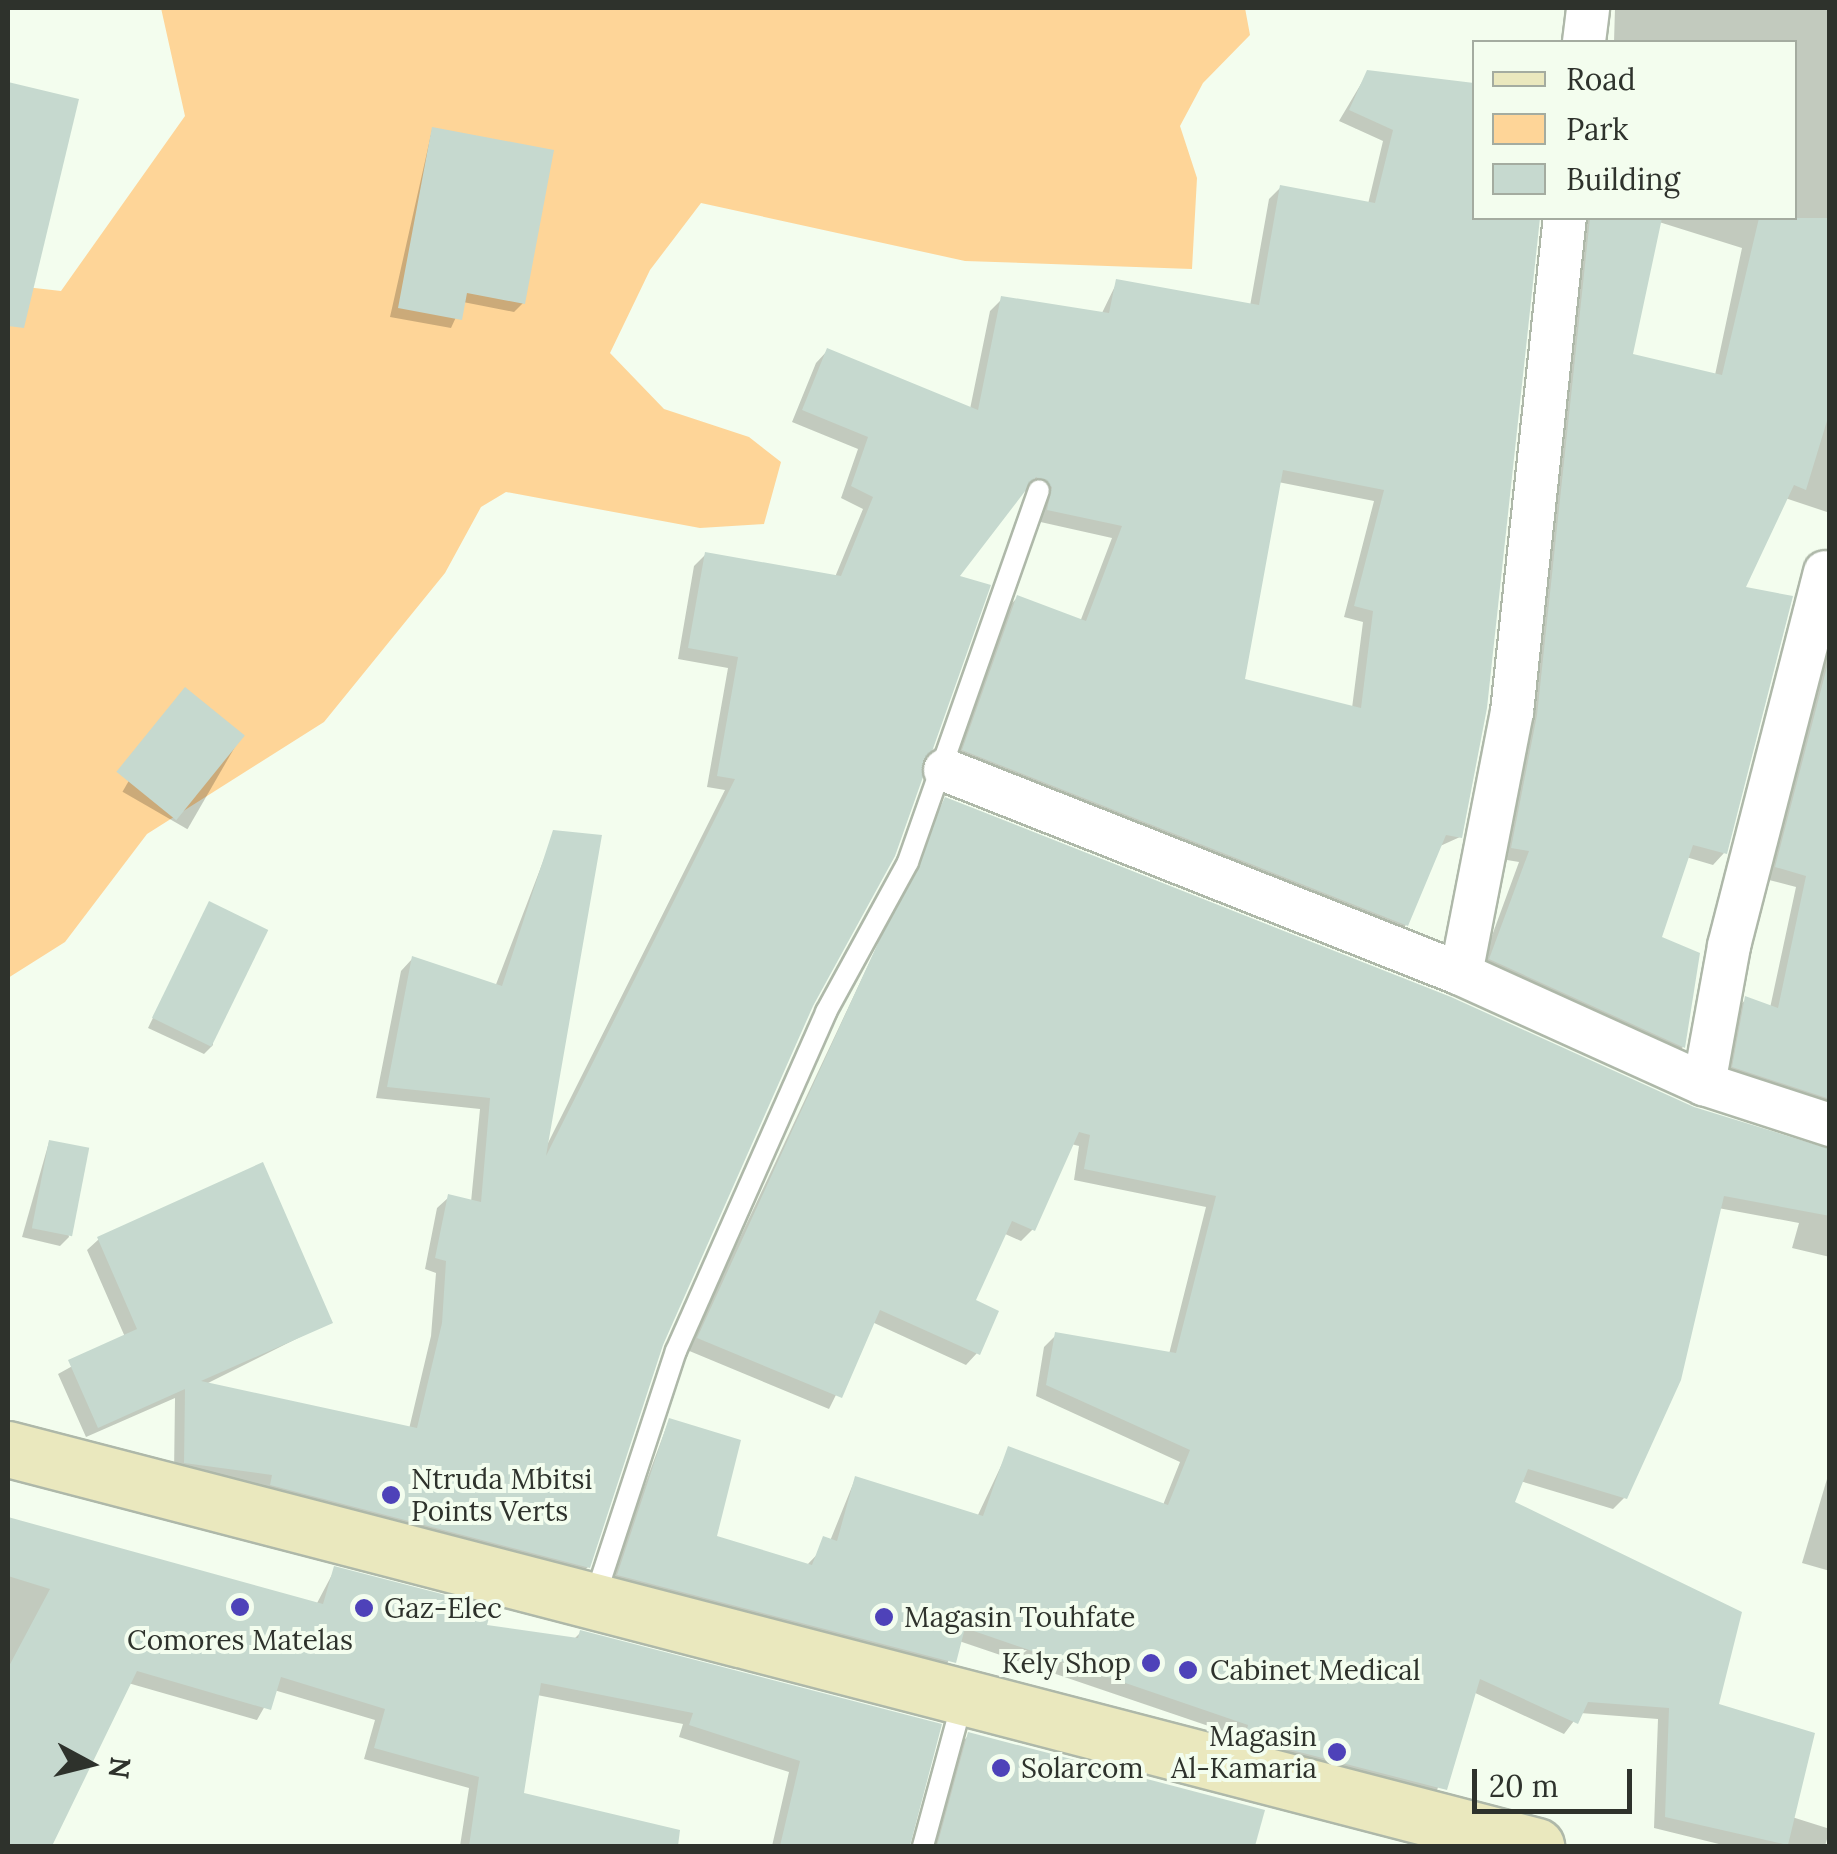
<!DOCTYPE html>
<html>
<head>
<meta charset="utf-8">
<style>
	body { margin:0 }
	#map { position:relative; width:1837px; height:1854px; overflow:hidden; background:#f3fdee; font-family:Lora,serif }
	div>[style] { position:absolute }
	.green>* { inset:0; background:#fed598 }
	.shadow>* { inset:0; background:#0003; transform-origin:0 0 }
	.building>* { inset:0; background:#c6d9cf; transform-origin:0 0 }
	.roads { filter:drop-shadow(2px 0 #aeb8a9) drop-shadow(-2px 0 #aeb8a9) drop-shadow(0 2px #aeb8a9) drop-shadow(0 -2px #aeb8a9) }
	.lane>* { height:20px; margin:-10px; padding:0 10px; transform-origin:10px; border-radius:10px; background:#fff }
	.street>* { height:42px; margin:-21px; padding:0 21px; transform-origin:21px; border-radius:21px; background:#fff }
	.secondary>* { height:55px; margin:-27.5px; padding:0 27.5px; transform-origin:27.5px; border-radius:27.5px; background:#eae8be }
	.dots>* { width:28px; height:28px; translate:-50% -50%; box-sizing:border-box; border:5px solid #f3fdee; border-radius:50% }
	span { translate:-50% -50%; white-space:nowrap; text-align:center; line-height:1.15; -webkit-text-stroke:8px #f3fdee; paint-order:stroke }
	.poi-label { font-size:28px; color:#2e322c }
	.left { translate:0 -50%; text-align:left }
	.right { translate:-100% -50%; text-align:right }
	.frame { position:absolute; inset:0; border:10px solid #2e322c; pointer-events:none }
	.legend { position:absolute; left:1472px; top:40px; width:325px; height:180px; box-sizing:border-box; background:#f3fdee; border:2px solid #a4aca0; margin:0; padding:12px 18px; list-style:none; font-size:30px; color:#2e322c }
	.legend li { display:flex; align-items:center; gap:20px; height:50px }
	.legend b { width:50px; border:2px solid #a4aca0 }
	.north { position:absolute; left:40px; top:1714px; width:100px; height:100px; -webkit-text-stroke:8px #f3fdee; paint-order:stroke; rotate:97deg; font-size:28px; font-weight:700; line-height:40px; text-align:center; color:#2e322c }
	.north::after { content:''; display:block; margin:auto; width:35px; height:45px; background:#2e322c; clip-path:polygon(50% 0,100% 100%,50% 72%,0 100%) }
	.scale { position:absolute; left:1472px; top:1769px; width:160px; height:45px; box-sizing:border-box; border:5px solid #2e322c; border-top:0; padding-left:12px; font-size:30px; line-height:35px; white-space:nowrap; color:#2e322c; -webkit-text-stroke:8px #f3fdee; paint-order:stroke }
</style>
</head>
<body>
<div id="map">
	<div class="green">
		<i style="clip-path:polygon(161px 8px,1245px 8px,1250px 35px,1203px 83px,1180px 126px,1197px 178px,1192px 269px,965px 261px,701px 203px,650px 270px,610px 353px,664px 409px,749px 437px,781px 462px,764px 524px,700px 528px,506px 492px,481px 507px,445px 573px,324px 722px,147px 834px,65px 942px,8px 978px,8px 285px,61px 291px,185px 116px)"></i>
	</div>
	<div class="shadow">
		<i style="clip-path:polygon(evenodd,1615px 8px,1830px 8px,1830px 513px,1785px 498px,1742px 589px,1724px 853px,1713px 865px,1686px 857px,1659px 939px,1683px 1047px,1671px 1058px,1479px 971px,1519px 862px,1501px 859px,1567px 218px,1794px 218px,1794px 42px,1614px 42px,1615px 8px,1659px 222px,1742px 248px,1715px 375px,1630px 356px,1659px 222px)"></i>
		<i style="clip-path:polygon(evenodd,1368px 72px,1474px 85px,1474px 218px,1537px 218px,1485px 708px,1460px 837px,1438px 847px,1406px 925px,1395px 936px,952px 762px,1006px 609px,1017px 598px,1080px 622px,1112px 538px,1036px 521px,1040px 493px,1020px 490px,956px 577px,811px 1005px,661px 1345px,588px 1567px,576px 1578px,260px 1496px,262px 1486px,174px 1473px,175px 1398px,86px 1437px,58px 1374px,125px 1337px,87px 1250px,99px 1239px,330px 1322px,204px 1385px,409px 1429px,431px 1336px,436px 1273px,425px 1269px,437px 1208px,449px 1197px,471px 1202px,480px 1109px,376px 1098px,401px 971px,412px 959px,495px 987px,554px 833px,546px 1147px,725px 790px,707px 787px,728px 668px,678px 659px,694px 566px,706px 554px,835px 577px,863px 509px,841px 498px,858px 449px,792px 422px,816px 363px,827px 351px,970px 409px,990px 311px,1002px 299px,1101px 315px,1117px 282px,1250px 306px,1269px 199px,1280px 188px,1368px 204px,1383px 141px,1339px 121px,1368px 72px,1278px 482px,1374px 501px,1344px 617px,1363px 622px,1352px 708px,1242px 681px,1278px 482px)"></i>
		<i style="clip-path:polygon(8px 85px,76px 101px,26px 279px,8px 274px)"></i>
		<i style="clip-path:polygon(432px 130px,523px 303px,514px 312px,463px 302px,451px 328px,390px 317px)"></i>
		<i style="clip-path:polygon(1830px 627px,1830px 1116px,1722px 1078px,1735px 1011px,1746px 999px,1770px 1008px,1796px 887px,1765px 879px)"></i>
		<i style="left:176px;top:699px;width:75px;height:107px;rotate:30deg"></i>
		<i style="clip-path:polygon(946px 800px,1695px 1110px,1830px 1150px,1830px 1257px,1792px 1248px,1799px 1223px,1718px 1208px,1625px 1497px,1613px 1509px,1520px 1481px,1512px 1503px,1716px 1706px,1792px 1817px,1830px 1829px,1825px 1846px,1727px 1846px,1654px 1828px,1658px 1719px,1580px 1713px,1564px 1734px,1473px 1692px,1433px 1801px,1234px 1749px,1238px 1736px,959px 1641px,942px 1673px,607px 1586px,669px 1420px,714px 1537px,806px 1566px,830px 1541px,855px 1479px,977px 1517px,1009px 1449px,1163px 1505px,1180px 1462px,1036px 1396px,1044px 1347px,1056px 1335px,1169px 1354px,1206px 1207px,1074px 1180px,1079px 1146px,1071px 1144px,1033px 1229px,1021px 1241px,1003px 1233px,973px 1301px,977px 1353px,966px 1365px,872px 1322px,829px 1409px,687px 1350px)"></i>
		<i style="clip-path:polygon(209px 904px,213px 1045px,204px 1054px,148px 1028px)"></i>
		<i style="clip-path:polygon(49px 1142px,69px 1237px,60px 1246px,22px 1237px)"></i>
		<i style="clip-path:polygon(1830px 1469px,1830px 1571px,1802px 1563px)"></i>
		<i style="clip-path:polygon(8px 1520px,316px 1605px,335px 1569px,484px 1627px,573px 1640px,580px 1633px,939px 1726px,909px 1846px,772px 1846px,789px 1772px,679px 1737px,683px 1724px,537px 1695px,522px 1795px,622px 1818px,616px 1846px,460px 1846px,469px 1788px,364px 1759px,375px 1720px,274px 1690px,257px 1720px,128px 1683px,50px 1846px,8px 1846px,8px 1757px,33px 1712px,8px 1699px)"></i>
		<i style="clip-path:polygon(969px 1735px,1262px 1812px,1253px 1846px,930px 1846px,957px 1747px)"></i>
	</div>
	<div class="building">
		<i style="clip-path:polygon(evenodd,1367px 70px,1474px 83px,1474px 218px,1540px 218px,1487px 708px,1462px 838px,1446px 835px,1408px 926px,962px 750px,1017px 595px,1086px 621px,1122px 526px,1047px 510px,1052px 487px,1036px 477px,960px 576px,991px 585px,895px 856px,813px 1006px,663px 1345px,590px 1568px,270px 1485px,272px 1475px,184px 1463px,185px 1389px,98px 1428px,68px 1360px,137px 1329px,97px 1237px,263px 1162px,333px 1323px,201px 1381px,417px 1428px,442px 1323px,446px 1261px,435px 1258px,448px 1194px,481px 1202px,490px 1098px,387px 1087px,412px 956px,502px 986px,553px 830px,602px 835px,546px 1156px,735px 779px,717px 776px,738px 657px,688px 648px,705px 552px,841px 576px,873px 497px,851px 486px,868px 437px,802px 410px,827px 348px,978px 410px,1001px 296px,1109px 313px,1116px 279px,1259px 305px,1280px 185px,1375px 203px,1393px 130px,1349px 110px,1367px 70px,1283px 470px,1384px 490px,1354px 606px,1373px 611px,1361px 708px,1245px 679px,1283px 470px)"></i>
		<i style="clip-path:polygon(8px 82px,79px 99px,24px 328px,8px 326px)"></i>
		<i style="clip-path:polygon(432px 127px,554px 150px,525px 304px,467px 293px,462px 320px,398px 308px)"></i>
		<i style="clip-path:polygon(1590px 218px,1662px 218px,1633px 354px,1722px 375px,1759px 218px,1830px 218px,1830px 411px,1806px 490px,1794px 485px,1746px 587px,1793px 596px,1727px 854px,1693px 845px,1662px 937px,1700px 953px,1685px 1048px,1489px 959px,1529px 851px,1511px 848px,1537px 715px)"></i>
		<i style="clip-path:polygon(1830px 655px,1830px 1099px,1732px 1067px,1745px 996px,1778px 1008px,1806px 876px,1775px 867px)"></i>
		<i style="left:185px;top:687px;width:77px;height:109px;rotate:39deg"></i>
		<i style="clip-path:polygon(945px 797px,1451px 997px,1694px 1107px,1830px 1149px,1830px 1216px,1724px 1196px,1681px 1380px,1627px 1499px,1528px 1469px,1515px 1502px,1742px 1612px,1719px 1704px,1815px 1733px,1788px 1845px,1665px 1817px,1669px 1708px,1588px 1702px,1578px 1724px,1480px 1679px,1447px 1790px,1245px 1738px,1248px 1725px,965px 1628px,956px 1663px,617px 1575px,669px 1418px,741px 1440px,717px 1536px,812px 1565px,823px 1536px,837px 1541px,855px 1476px,983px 1516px,1008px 1446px,1168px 1505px,1190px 1450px,1046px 1385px,1055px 1332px,1176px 1353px,1216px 1196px,1084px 1169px,1090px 1135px,1079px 1132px,1035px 1231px,1012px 1221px,976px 1300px,999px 1311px,980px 1355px,880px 1310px,842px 1398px,697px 1338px)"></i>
		<i style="left:209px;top:901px;width:66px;height:130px;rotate:26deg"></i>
		<i style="left:49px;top:1140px;width:41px;height:90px;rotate:11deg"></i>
		<i style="clip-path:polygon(8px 1517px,323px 1604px,334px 1566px,492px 1607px,487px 1625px,578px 1638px,580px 1630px,942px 1724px,910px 1846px,780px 1846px,800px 1761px,689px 1725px,693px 1713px,541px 1683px,524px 1793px,680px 1830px,678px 1846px,469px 1846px,479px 1777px,374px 1748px,385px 1709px,281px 1677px,271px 1710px,137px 1671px,52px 1846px,8px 1846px,8px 1668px,50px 1589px,8px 1576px)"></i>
		<i style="clip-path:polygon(968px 1732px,1265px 1810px,1255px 1846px,937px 1846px)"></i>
	</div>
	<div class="roads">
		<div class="lane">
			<i style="left:594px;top:1600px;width:262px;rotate:-71.8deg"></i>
			<i style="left:676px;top:1351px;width:371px;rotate:-66.1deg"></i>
			<i style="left:826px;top:1012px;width:171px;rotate:-61.3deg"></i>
			<i style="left:908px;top:862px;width:394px;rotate:-70.6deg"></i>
			<i style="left:923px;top:1846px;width:152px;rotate:-74.8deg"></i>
		</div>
		<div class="street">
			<i style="left:1584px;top:42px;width:34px;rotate:-83deg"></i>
			<i style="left:945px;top:770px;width:555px;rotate:21.57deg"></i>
			<i style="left:1461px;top:974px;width:267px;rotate:24.4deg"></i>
			<i style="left:1704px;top:1084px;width:133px;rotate:18deg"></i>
			<i style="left:1461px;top:974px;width:267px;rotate:-79deg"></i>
			<i style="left:1512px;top:712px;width:497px;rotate:-83.9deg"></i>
			<i style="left:1704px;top:1084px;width:140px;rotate:-79.7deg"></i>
			<i style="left:1729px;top:946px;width:386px;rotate:-75.6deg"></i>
		</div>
		<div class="secondary">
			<i style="left:8px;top:1449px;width:1579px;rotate:14.56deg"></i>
		</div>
	</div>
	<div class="dots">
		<i style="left:391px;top:1495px;background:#4e42b9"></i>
		<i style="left:240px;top:1607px;background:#4e42b9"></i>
		<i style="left:364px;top:1608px;background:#4e42b9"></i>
		<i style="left:884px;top:1617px;background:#4e42b9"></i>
		<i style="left:1151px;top:1663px;background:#4e42b9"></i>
		<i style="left:1188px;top:1670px;background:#4e42b9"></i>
		<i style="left:1337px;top:1752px;background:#4e42b9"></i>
		<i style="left:1001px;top:1768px;background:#4e42b9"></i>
	</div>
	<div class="poi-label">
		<span class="left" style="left:411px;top:1495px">Ntruda Mbitsi<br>Points Verts</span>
		<span class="left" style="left:384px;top:1608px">Gaz-Elec</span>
		<span class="left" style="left:904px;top:1617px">Magasin Touhfate</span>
		<span style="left:240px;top:1640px">Comores Matelas</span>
		<span class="right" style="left:1131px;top:1663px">Kely Shop</span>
		<span class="left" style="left:1210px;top:1670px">Cabinet Medical</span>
		<span class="right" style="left:1317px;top:1752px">Magasin<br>Al-Kamaria</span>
		<span class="left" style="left:1021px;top:1768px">Solarcom</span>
	</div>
	<div class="frame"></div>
	<ul class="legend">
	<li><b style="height:12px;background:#eae8be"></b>Road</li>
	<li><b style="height:28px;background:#fed598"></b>Park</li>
	<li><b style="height:28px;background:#c6d9cf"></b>Building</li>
	</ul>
	<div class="north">N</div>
	<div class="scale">20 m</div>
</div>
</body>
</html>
